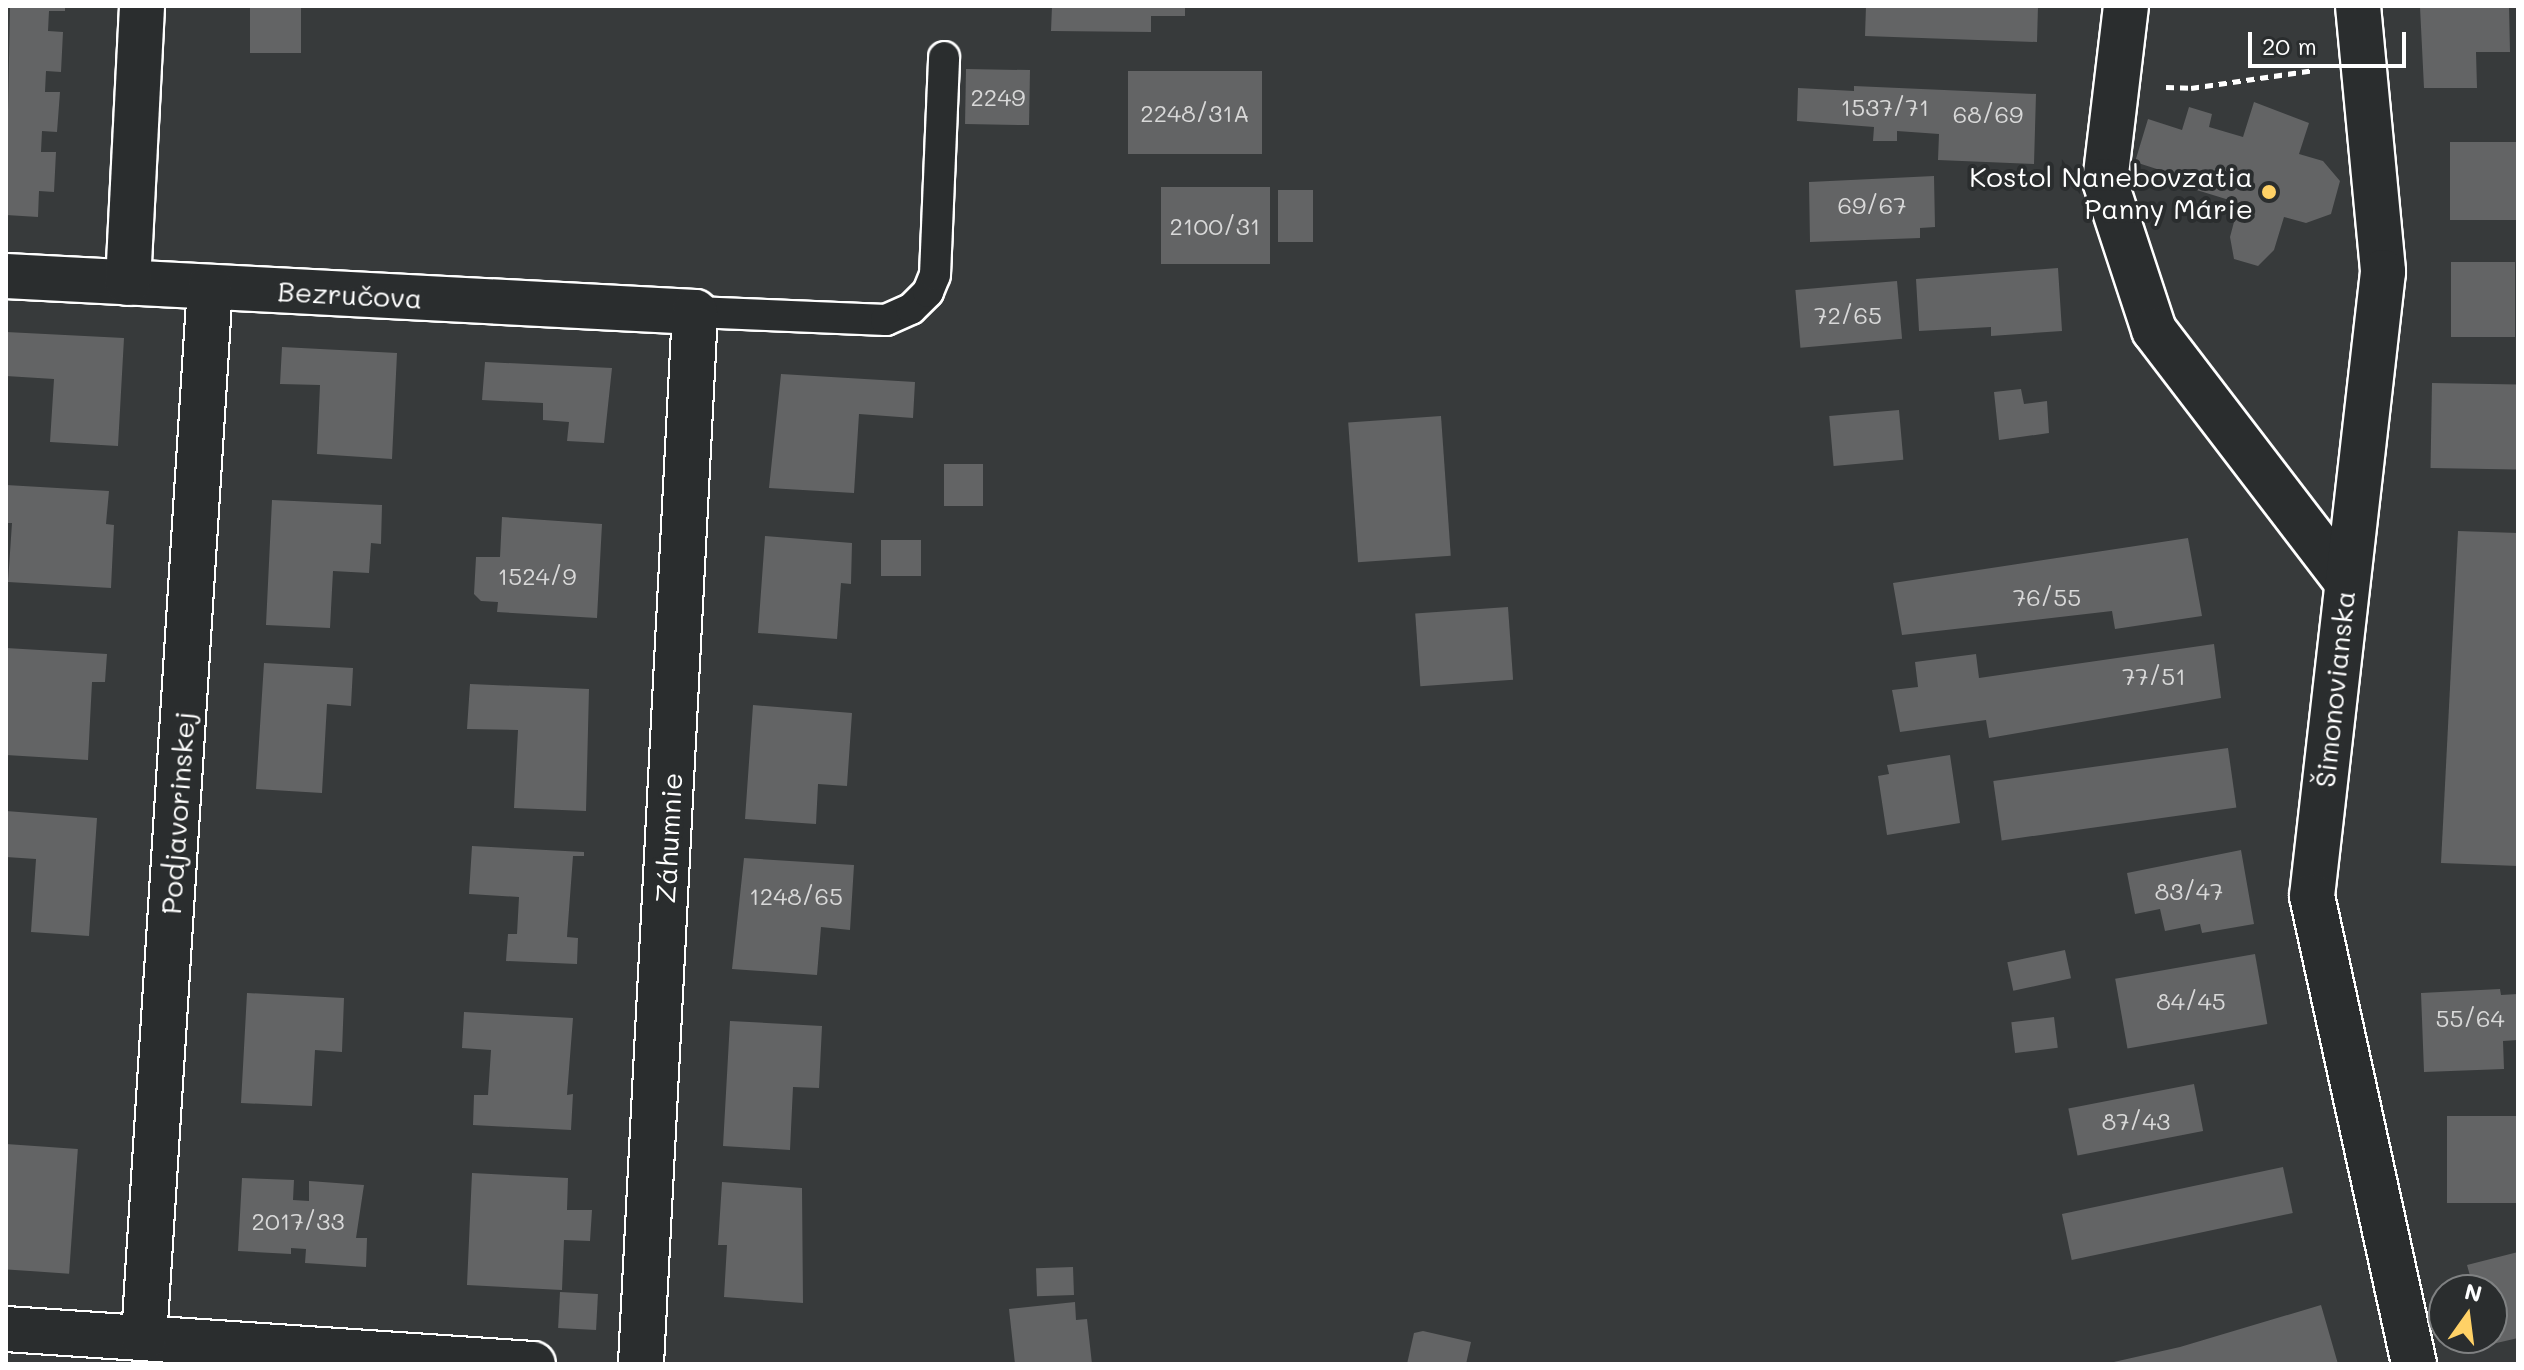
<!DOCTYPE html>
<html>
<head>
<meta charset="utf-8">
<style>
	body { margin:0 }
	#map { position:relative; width:2524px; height:1370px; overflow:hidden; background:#373a3b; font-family:Mali,sans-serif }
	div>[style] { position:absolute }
	.building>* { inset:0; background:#636465; transform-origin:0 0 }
	.path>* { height:5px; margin-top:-2.5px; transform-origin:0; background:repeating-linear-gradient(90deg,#fff 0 8px,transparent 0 14px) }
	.roads { filter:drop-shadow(2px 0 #fff) drop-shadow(-2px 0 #fff) drop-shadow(0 2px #fff) drop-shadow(0 -2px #fff) }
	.lane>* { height:30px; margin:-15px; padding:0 15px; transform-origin:15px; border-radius:15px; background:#2a2d2e }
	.street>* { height:44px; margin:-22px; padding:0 22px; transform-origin:22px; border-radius:22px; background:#2a2d2e }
	.secondary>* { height:44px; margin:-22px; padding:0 22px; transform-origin:22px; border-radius:22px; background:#2a2d2e }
	.dots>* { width:22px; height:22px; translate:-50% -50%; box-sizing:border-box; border:4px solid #2a2d2e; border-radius:50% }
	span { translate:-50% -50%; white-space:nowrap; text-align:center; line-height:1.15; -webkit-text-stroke:8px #2a2d2e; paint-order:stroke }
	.number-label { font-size:24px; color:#d8d8d8 }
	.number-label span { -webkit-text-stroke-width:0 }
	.poi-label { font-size:28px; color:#fff }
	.right { translate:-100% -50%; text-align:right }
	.street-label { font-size:28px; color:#fff }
	.frame { position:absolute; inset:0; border:8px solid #fff; pointer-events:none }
	.north { position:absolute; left:2428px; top:1274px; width:80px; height:80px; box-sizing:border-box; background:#2a2d2e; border:2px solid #7f8182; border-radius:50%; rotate:14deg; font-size:22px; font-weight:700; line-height:32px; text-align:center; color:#fff }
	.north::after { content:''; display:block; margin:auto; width:28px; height:36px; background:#ffd166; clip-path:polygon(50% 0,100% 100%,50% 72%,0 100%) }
	.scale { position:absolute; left:2248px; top:32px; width:158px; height:36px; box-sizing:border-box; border:4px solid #fff; border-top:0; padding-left:10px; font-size:24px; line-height:28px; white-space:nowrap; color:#fff; -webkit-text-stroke:6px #2a2d2e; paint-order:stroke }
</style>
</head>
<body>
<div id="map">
	<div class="building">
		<i style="clip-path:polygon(10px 6px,65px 6px,65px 11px,49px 11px,48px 31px,63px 32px,61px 72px,46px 71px,45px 92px,60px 92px,57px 132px,42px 131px,41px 152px,56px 152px,54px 192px,39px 191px,38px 217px,6px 215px)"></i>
		<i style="left:250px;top:6px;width:51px;height:47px"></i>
		<i style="clip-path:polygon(1052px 6px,1185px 6px,1185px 16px,1151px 16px,1151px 32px,1051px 31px)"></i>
		<i style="clip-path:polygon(1866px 6px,2038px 6px,2037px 42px,1865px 36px)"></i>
		<i style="clip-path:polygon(2509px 6px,2510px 52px,2476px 52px,2477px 88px,2424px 88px,2420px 7px)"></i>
		<i style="left:966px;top:69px;width:64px;height:55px;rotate:1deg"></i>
		<i style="left:1128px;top:71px;width:134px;height:83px"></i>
		<i style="clip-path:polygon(1854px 86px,2036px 94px,2034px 164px,1938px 160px,1939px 134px,1897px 131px,1897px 141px,1873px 141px,1874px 127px,1797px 121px,1798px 88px,1854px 91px)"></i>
		<i style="clip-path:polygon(2254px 102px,2309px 123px,2299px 154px,2323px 161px,2340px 181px,2331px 214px,2306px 223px,2284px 217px,2274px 250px,2258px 266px,2234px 259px,2230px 237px,2239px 203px,2164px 180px,2166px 172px,2135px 162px,2148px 119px,2182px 130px,2189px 107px,2212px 114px,2209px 127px,2243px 137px)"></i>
		<i style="left:2518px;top:142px;width:78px;height:68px;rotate:90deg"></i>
		<i style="clip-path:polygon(1934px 176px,1935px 227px,1920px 228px,1920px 238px,1810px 242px,1809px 182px)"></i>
		<i style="left:1161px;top:187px;width:109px;height:77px"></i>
		<i style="left:1278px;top:190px;width:35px;height:52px"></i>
		<i style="left:2451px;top:262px;width:64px;height:75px"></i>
		<i style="clip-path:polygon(2058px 268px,2062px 331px,1991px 336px,1991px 327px,1919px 331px,1916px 279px)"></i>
		<i style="left:1897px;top:281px;width:58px;height:102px;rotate:85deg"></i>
		<i style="clip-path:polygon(6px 332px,124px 338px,118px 446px,50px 442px,54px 379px,6px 376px)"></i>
		<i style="clip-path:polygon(282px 347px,397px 353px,392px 459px,317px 454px,320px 385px,280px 384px)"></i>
		<i style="clip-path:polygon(485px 362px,612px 368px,604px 443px,567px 441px,569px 422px,543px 420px,543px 403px,482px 400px)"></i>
		<i style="clip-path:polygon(781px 374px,915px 382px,913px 418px,859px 414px,854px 493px,769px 488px)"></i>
		<i style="left:2432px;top:383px;width:86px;height:85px;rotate:1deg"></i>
		<i style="clip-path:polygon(2021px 389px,2024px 404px,2047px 401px,2049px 433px,1999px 440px,1994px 392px)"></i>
		<i style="left:1899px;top:410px;width:50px;height:70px;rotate:85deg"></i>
		<i style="left:1441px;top:416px;width:140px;height:93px;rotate:86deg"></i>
		<i style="left:944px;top:464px;width:39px;height:42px"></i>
		<i style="clip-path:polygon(6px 485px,109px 491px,106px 524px,114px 525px,111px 588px,8px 582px,12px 523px,6px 523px)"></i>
		<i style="clip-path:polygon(272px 500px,382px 505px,381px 544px,371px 543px,369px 573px,333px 571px,330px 628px,266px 625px)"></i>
		<i style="clip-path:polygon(502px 517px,602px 524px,597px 618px,497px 612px,498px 602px,481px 601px,474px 594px,476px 557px,500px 557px)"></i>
		<i style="clip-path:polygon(2458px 531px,2518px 533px,2518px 866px,2441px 863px)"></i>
		<i style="clip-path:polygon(765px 536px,852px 543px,851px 584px,841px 583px,837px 639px,758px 633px)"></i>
		<i style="clip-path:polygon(2188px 538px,2202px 616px,2115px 629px,2112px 611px,1902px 635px,1893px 583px)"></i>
		<i style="left:881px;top:540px;width:40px;height:36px"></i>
		<i style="left:1508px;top:607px;width:73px;height:93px;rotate:86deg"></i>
		<i style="clip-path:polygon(2214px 644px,2221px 698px,1989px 738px,1986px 720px,1900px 732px,1892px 690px,1918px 687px,1915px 662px,1976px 654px,1979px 678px)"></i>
		<i style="clip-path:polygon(6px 648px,107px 654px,105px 682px,92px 682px,88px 760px,6px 755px)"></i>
		<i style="clip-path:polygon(264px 663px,353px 668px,351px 706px,327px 704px,322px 793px,256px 789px)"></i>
		<i style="clip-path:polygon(470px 684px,589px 689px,586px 811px,514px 808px,518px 730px,467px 729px)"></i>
		<i style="clip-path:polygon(753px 705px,852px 713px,847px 786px,818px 784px,816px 824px,745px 819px)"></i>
		<i style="left:2228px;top:748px;width:60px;height:237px;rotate:82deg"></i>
		<i style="clip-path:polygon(1950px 755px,1960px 823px,1887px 835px,1878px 776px,1889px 774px,1887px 765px)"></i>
		<i style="clip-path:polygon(6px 811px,97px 818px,89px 936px,31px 932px,36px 859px,6px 857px)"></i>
		<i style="clip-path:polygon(472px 846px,584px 852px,584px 856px,573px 856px,567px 937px,578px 938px,577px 964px,506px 961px,508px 934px,517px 934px,519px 897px,469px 894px)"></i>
		<i style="clip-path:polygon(2241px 850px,2254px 924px,2202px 933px,2200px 924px,2165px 931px,2160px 909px,2135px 914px,2127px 873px)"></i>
		<i style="clip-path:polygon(744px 858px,854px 865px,850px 930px,821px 927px,817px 975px,732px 969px)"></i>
		<i style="left:2065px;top:950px;width:29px;height:59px;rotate:78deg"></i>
		<i style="left:2255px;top:954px;width:71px;height:142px;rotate:80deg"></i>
		<i style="clip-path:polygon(2500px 989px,2501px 995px,2518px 994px,2518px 1040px,2503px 1041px,2504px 1069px,2424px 1072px,2421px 993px)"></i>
		<i style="clip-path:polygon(247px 993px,344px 998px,342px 1052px,315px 1050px,312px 1106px,241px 1103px)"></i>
		<i style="clip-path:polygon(464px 1012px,573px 1018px,567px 1095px,573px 1094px,571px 1130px,473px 1125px,474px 1095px,488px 1095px,491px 1050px,462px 1048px)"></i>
		<i style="left:2054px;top:1017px;width:31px;height:43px;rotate:83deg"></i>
		<i style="clip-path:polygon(730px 1021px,822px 1026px,819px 1088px,793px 1087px,790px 1150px,723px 1146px)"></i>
		<i style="left:2194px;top:1084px;width:48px;height:128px;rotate:79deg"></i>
		<i style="left:2518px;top:1116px;width:87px;height:71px;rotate:90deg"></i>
		<i style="left:6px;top:1144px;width:72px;height:125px;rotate:4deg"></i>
		<i style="left:2283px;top:1167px;width:47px;height:226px;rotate:78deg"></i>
		<i style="clip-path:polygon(472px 1173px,568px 1178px,567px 1210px,592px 1210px,590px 1241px,564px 1240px,562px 1290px,467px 1285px)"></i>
		<i style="clip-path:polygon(242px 1178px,294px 1180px,293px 1200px,309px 1201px,309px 1181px,364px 1185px,356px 1238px,367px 1238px,366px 1267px,305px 1263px,306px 1249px,291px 1248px,291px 1254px,238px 1251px)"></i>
		<i style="clip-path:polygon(722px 1182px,802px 1188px,803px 1303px,724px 1297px,727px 1245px,718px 1245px)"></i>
		<i style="clip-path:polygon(2518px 1252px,2518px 1338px,2488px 1345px,2492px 1290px,2474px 1290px,2467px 1265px)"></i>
		<i style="left:1073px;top:1267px;width:28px;height:37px;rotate:88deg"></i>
		<i style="left:560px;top:1292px;width:38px;height:36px;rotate:3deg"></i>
		<i style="clip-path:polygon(1075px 1302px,1076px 1320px,1087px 1319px,1092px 1364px,1015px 1364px,1009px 1309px)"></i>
		<i style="clip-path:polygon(2321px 1305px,2338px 1364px,2105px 1364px,2180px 1347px)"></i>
		<i style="clip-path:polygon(1423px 1331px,1471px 1342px,1466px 1364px,1407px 1364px,1414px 1333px)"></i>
	</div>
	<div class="path">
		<i style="left:2166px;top:87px;width:25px;rotate:2deg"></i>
		<i style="left:2191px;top:88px;width:125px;rotate:-8.3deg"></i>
	</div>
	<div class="roads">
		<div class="lane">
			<i style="left:695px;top:312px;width:191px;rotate:2.4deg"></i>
			<i style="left:886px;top:320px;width:27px;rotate:-24deg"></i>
			<i style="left:911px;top:309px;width:24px;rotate:-45deg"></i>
			<i style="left:928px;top:292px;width:18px;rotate:-68deg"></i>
			<i style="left:935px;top:275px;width:218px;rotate:-87.6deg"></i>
		</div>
		<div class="street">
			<i style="left:2126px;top:6px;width:176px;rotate:96.8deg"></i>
			<i style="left:2105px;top:181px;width:157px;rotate:71.8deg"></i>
			<i style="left:2154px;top:330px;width:315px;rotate:52.6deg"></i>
			<i style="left:6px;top:276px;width:690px;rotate:2.99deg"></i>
			<i style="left:695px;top:312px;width:1053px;rotate:92.94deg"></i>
			<i style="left:128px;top:283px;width:277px;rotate:-87.1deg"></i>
			<i style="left:6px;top:1329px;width:528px;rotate:3.8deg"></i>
			<i style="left:144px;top:1338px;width:1053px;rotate:-86.41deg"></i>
		</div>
		<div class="secondary">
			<i style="left:2358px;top:6px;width:267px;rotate:84.6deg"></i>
			<i style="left:2383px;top:272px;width:628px;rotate:96.49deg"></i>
			<i style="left:2312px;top:896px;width:479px;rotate:77.7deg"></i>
		</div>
	</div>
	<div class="dots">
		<i style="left:2269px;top:192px;background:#ffd166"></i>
	</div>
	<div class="number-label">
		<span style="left:998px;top:97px">2249</span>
		<span style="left:1885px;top:107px">1537/71</span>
		<span style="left:1195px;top:113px">2248/31A</span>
		<span style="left:1988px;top:114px">68/69</span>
		<span style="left:1872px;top:205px">69/67</span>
		<span style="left:1215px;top:226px">2100/31</span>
		<span style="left:1848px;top:315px">72/65</span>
		<span style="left:537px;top:576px">1524/9</span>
		<span style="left:2047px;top:597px">76/55</span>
		<span style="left:2154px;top:676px">77/51</span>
		<span style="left:2189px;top:891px">83/47</span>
		<span style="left:796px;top:896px">1248/65</span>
		<span style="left:2191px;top:1001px">84/45</span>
		<span style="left:2470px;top:1018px">55/64</span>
		<span style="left:2136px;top:1121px">87/43</span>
		<span style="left:298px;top:1221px">2017/33</span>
	</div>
	<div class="poi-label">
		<span class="right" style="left:2253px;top:192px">Kostol Nanebovzatia<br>Panny Márie</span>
	</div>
	<div class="street-label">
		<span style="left:350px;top:294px;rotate:3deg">Bezručova</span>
		<span style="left:2334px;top:689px;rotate:-84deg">Šimonovianska</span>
		<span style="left:177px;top:813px;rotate:-86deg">Podjavorinskej</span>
		<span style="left:668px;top:838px;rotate:-87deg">Záhumnie</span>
	</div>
	<div class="frame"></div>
	<div class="north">N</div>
	<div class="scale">20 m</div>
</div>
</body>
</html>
